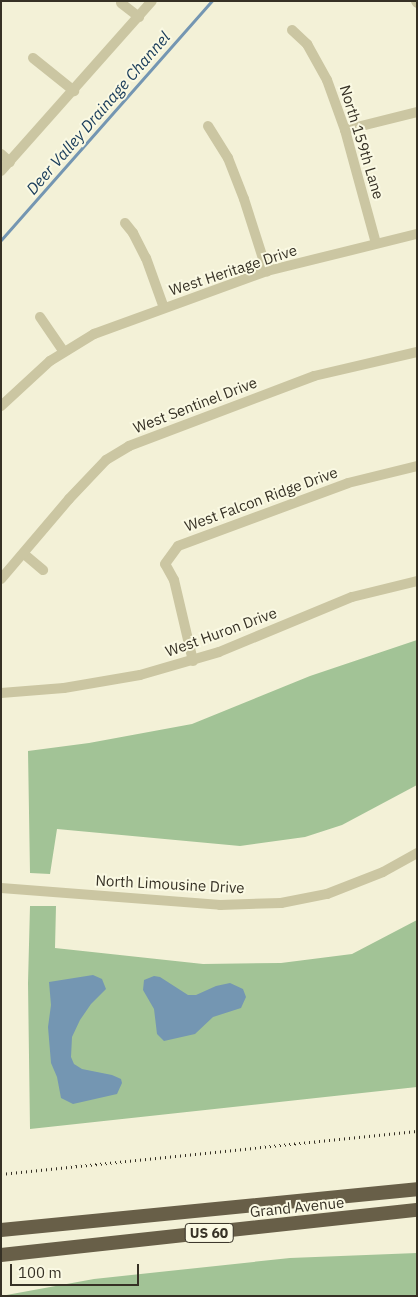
<!DOCTYPE html>
<html>
<head>
<meta charset="utf-8">
<style>
	body { margin:0 }
	#map { position:relative; width:418px; height:1297px; overflow:hidden; background:#f3f1d7; font-family:"IBM Plex Sans",sans-serif }
	div>[style] { position:absolute }
	.green>* { inset:0; background:#a2c396 }
	.water>* { inset:0; background:#7496b2 }
	.stream>* { height:2.5px; margin:-1.25px; padding:0 1.25px; transform-origin:1.25px; border-radius:1.25px; background:#7496b2 }
	.minor>* { height:10px; margin:-5px; padding:0 5px; transform-origin:5px; border-radius:5px; background:#cbc6a2 }
	.trunk>* { height:14px; margin:-7px; padding:0 7px; transform-origin:7px; border-radius:7px; background:#685f48 }
	.rail>* { height:2.5px; margin-top:-1.25px; transform-origin:0; background:repeating-linear-gradient(90deg,#363125 0 1px,transparent 0 5px) }
	span { translate:-50% -50%; white-space:nowrap; text-align:center; line-height:1.15; -webkit-text-stroke:4px #faf9e3; paint-order:stroke }
	.shield-label span { padding:1px 4px; background:#faf9e3; border:1px solid; border-radius:4px; -webkit-text-stroke-width:0 }
	.shield-label { font-size:14px; color:#363125; font-weight:700 }
	.street-label { font-size:15px; color:#363125 }
	.water-label { font-size:16px; color:#183b5a; font-style:italic }
	.frame { position:absolute; inset:0; border:2px solid #363125; pointer-events:none }
	.scale { position:absolute; left:10px; top:1264px; width:129px; height:22px; box-sizing:border-box; border:2px solid #363125; border-top:0; padding-left:6px; font-size:15px; line-height:18px; white-space:nowrap; color:#363125; -webkit-text-stroke:4px #faf9e3; paint-order:stroke }
</style>
</head>
<body>
<div id="map">
	<div class="green">
		<i style="clip-path:polygon(417px 640px,417px 785px,342px 825px,305px 837px,240px 846px,57px 829px,50px 874px,30px 873px,28px 751px,89px 743px,192px 724px,310px 676px)"></i>
		<i style="clip-path:polygon(30px 906px,56px 906px,55px 948px,203px 964px,281px 963px,352px 954px,417px 920px,417px 1087px,30px 1129px,28px 983px)"></i>
		<i style="clip-path:polygon(417px 1253px,417px 1296px,1px 1296px,94px 1279px,290px 1258px)"></i>
	</div>
	<div class="water">
		<i style="clip-path:polygon(93px 975px,102px 979px,106px 989px,91px 1004px,80px 1020px,72px 1037px,71px 1057px,74px 1064px,82px 1069px,112px 1075px,121px 1079px,122px 1083px,117px 1094px,73px 1104px,61px 1098px,57px 1077px,51px 1063px,48px 1027px,51px 1005px,49px 982px)"></i>
		<i style="clip-path:polygon(154px 976px,160px 977px,188px 995px,196px 995px,216px 986px,230px 983px,243px 989px,246px 997px,241px 1008px,213px 1017px,195px 1034px,164px 1041px,157px 1034px,154px 1009px,143px 990px,144px 980px)"></i>
	</div>
	<div class="stream">
		<i style="left:1px;top:240px;width:319px;rotate:-48.6deg"></i>
	</div>
	<div class="minor">
		<i style="left:416px;top:1px;width:2px;rotate:63deg"></i>
		<i style="left:121px;top:3px;width:23px;rotate:38deg"></i>
		<i style="left:292px;top:30px;width:21px;rotate:43deg"></i>
		<i style="left:307px;top:44px;width:41px;rotate:60.9deg"></i>
		<i style="left:327px;top:80px;width:53px;rotate:70.2deg"></i>
		<i style="left:345px;top:130px;width:117px;rotate:74.7deg"></i>
		<i style="left:33px;top:58px;width:53px;rotate:38.8deg"></i>
		<i style="left:208px;top:126px;width:38px;rotate:58deg"></i>
		<i style="left:228px;top:158px;width:44px;rotate:68.7deg"></i>
		<i style="left:244px;top:199px;width:76px;rotate:72.3deg"></i>
		<i style="left:345px;top:130px;width:74px;rotate:-14deg"></i>
		<i style="left:1px;top:154px;width:12px;rotate:42deg"></i>
		<i style="left:1px;top:171px;width:227px;rotate:-48.4deg"></i>
		<i style="left:125px;top:223px;width:13px;rotate:51deg"></i>
		<i style="left:133px;top:233px;width:28px;rotate:63deg"></i>
		<i style="left:146px;top:258px;width:53px;rotate:70.2deg"></i>
		<i style="left:40px;top:317px;width:42px;rotate:55.6deg"></i>
		<i style="left:1px;top:406px;width:67px;rotate:-42.6deg"></i>
		<i style="left:50px;top:361px;width:52px;rotate:-31.5deg"></i>
		<i style="left:94px;top:334px;width:184px;rotate:-20deg"></i>
		<i style="left:267px;top:271px;width:154px;rotate:-13.9deg"></i>
		<i style="left:24px;top:554px;width:25px;rotate:40deg"></i>
		<i style="left:1px;top:579px;width:105px;rotate:-49.6deg"></i>
		<i style="left:69px;top:499px;width:54px;rotate:-46.5deg"></i>
		<i style="left:106px;top:460px;width:27px;rotate:-31deg"></i>
		<i style="left:129px;top:446px;width:198px;rotate:-20.7deg"></i>
		<i style="left:314px;top:376px;width:106px;rotate:-13.1deg"></i>
		<i style="left:193px;top:661px;width:83px;rotate:-103.2deg"></i>
		<i style="left:174px;top:580px;width:18px;rotate:-119deg"></i>
		<i style="left:165px;top:564px;width:22px;rotate:-54deg"></i>
		<i style="left:178px;top:546px;width:181px;rotate:-20.3deg"></i>
		<i style="left:348px;top:483px;width:71px;rotate:-13.8deg"></i>
		<i style="left:1px;top:693px;width:63px;rotate:-4.5deg"></i>
		<i style="left:64px;top:688px;width:77px;rotate:-9.7deg"></i>
		<i style="left:140px;top:675px;width:82px;rotate:-16.2deg"></i>
		<i style="left:219px;top:652px;width:144px;rotate:-22.5deg"></i>
		<i style="left:352px;top:597px;width:67px;rotate:-13.8deg"></i>
		<i style="left:1px;top:888px;width:220px;rotate:4.4deg"></i>
		<i style="left:220px;top:905px;width:61px;rotate:-1.9deg"></i>
		<i style="left:281px;top:903px;width:47px;rotate:-11.1deg"></i>
		<i style="left:327px;top:894px;width:60px;rotate:-21.4deg"></i>
		<i style="left:383px;top:872px;width:39px;rotate:-29deg"></i>
	</div>
	<div class="trunk">
		<i style="left:1px;top:1230px;width:418px;rotate:-5.6deg"></i>
		<i style="left:1px;top:1255px;width:418px;rotate:-6.2deg"></i>
	</div>
	<div class="rail">
		<i style="left:1px;top:1174px;width:418px;rotate:-5.9deg"></i>
	</div>
	<div class="shield-label">
		<span style="left:209px;top:1233px">US 60</span>
	</div>
	<div class="street-label">
		<span style="left:362px;top:142px;rotate:73deg">North 159th Lane</span>
		<span style="left:233px;top:270px;rotate:-18deg">West Heritage Drive</span>
		<span style="left:195px;top:405px;rotate:-21deg">West Sentinel Drive</span>
		<span style="left:261px;top:499px;rotate:-20deg">West Falcon Ridge Drive</span>
		<span style="left:221px;top:632px;rotate:-20deg">West Huron Drive</span>
		<span style="left:170px;top:884px;rotate:3deg">North Limousine Drive</span>
		<span style="left:297px;top:1207px;rotate:-6deg">Grand Avenue</span>
	</div>
	<div class="water-label">
		<span style="left:98px;top:113px;rotate:-49deg">Deer Valley Drainage Channel</span>
	</div>
	<div class="frame"></div>
	<div class="scale">100 m</div>
</div>
</body>
</html>
